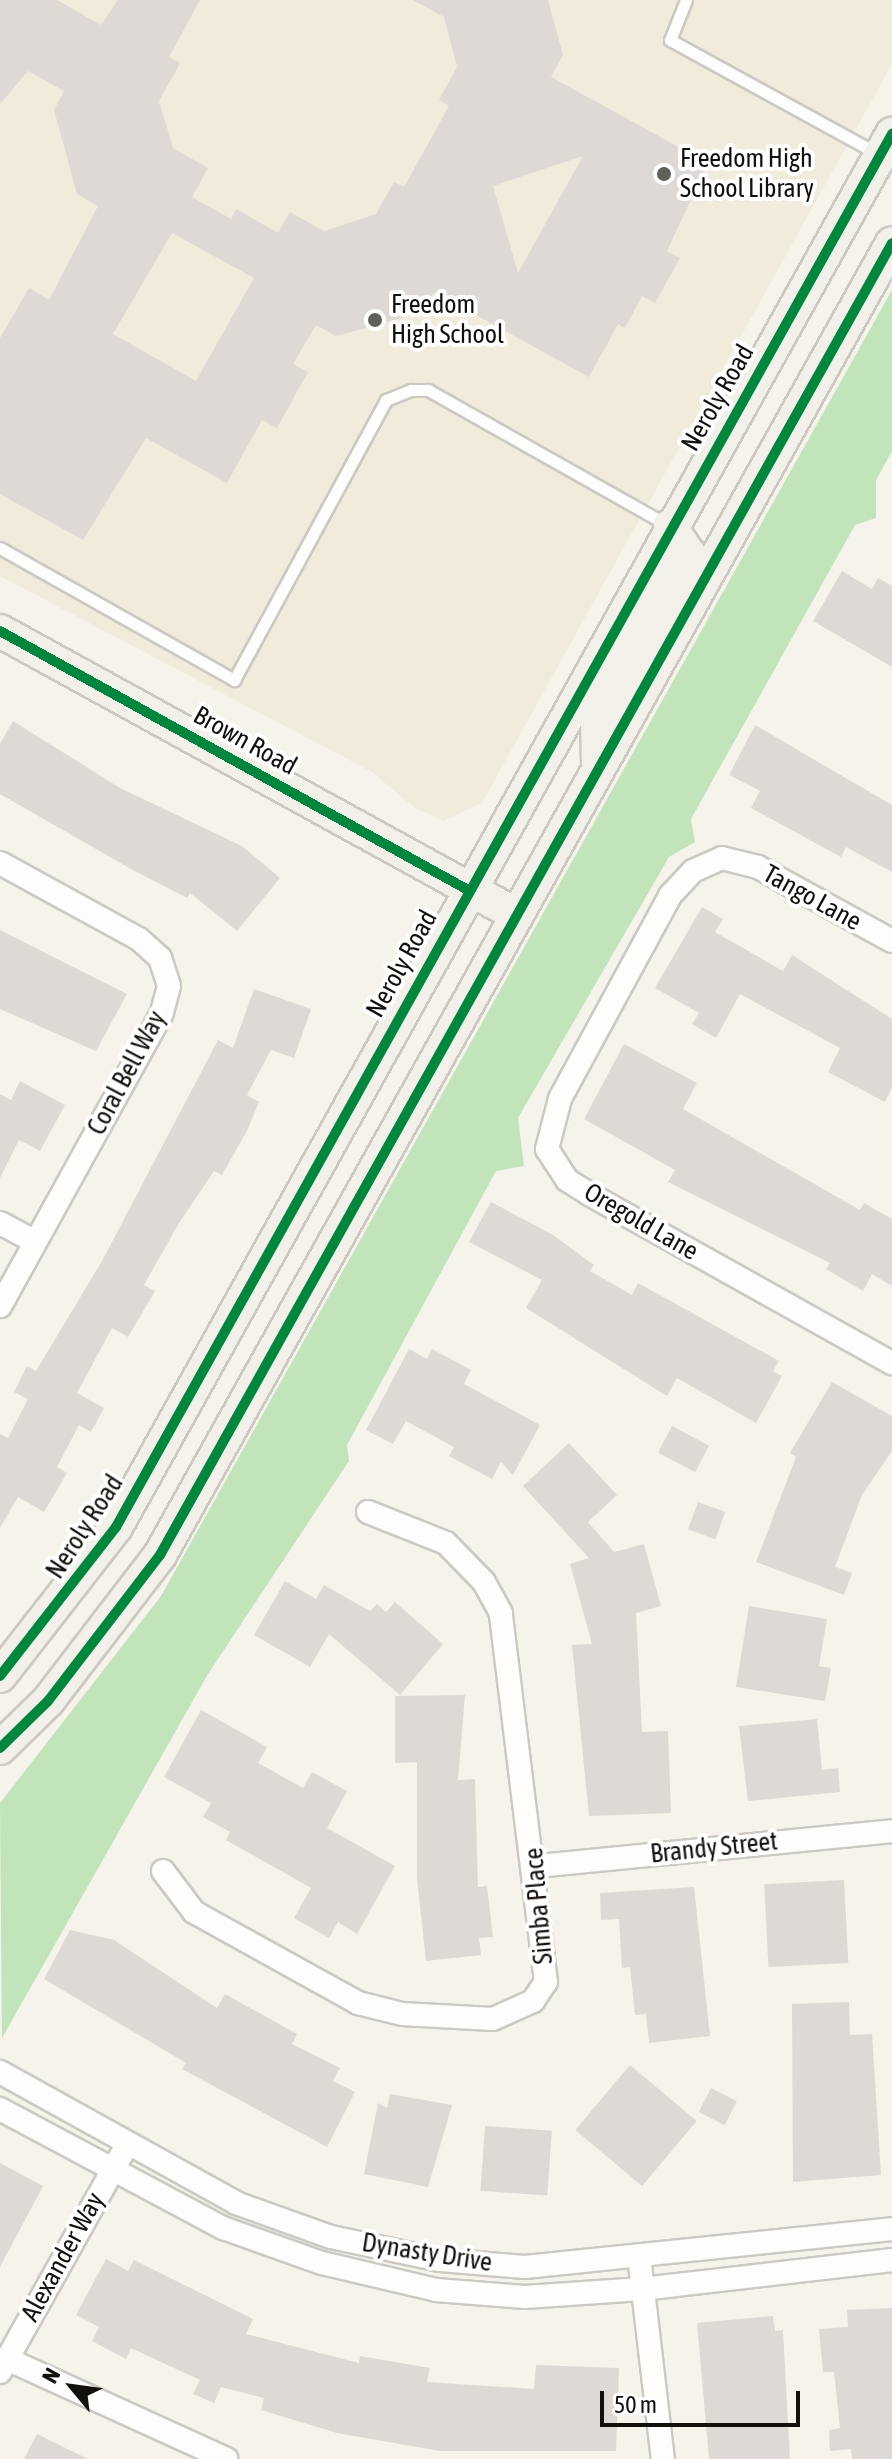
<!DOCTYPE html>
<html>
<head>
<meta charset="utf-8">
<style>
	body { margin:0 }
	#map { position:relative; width:892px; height:2459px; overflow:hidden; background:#f6f3ea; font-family:"Asap Condensed",sans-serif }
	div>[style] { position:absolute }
	.built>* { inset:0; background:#f0ebda }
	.green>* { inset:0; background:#c1e4bb }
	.building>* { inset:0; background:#ded9d5; transform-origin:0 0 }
	.roads { filter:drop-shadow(2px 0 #cbc9c2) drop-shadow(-2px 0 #cbc9c2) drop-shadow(0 2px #cbc9c2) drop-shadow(0 -2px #cbc9c2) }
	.lane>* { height:11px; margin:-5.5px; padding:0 5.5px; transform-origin:5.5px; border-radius:5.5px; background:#fefdfc }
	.street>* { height:22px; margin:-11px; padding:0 11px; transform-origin:11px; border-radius:11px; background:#fefdfc }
	.secondary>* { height:32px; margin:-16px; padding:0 16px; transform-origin:16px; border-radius:16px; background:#f3efe9 }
	.cycleway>* { height:10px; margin:-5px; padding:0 5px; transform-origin:5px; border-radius:5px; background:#00873e }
	.dots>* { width:22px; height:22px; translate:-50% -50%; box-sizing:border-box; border:4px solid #fff; border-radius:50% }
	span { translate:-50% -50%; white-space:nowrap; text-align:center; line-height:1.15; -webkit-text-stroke:8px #fff; paint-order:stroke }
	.poi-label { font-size:26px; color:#13100b }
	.left { translate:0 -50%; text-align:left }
	.street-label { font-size:26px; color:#13100b }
	.north { position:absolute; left:32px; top:2347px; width:80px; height:80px; -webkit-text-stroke:6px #fff; paint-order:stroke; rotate:299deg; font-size:22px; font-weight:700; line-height:32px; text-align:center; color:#13100b }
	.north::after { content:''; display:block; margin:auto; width:28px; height:36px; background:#13100b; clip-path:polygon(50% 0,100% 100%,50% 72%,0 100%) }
	.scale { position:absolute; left:600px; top:2391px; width:200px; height:36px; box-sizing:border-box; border:4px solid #13100b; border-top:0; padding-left:10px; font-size:24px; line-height:28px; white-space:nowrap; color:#13100b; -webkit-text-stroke:6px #fff; paint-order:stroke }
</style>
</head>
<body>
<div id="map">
	<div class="built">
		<i style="clip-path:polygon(0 0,892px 0,892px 64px,482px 803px,443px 821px,415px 808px,372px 772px,0 576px)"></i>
	</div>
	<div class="green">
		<i style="clip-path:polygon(892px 290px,892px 451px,876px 480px,876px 518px,855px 525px,691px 819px,695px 842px,669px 857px,518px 1118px,524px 1166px,496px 1171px,347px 1445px,349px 1461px,208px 1674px,2px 2038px,0 1803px,161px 1596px)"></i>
	</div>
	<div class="building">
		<i style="clip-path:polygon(evenodd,0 0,57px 0,101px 25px,118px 0,200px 0,169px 57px,180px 63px,159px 101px,173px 148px,208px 168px,192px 197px,231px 219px,236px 209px,278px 233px,290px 212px,324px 231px,376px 214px,394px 182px,404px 187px,449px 106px,439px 100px,457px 67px,444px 17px,413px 0,548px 0,563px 55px,551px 77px,708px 163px,667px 251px,680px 258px,655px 303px,642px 296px,625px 328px,618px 324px,589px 377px,434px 292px,423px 312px,336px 336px,316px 325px,293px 364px,308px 372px,277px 428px,262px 420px,227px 483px,146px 438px,83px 540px,0 494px,0 338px,29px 288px,49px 300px,98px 206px,77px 194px,54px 110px,64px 91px,28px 71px,0 104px,0 0,583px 156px,518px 273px,493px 186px,583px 156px,0 0,172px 233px,254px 278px,196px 381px,113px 334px,172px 233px)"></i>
		<i style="clip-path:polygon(842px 571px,872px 589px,878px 578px,892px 586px,892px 667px,813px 621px)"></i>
		<i style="clip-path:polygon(13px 721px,120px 788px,242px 846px,280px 878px,237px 931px,190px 893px,187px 898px,131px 869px,0 794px,0 744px)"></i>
		<i style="clip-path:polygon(755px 725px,892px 805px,892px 872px,846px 847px,841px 857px,751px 808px,760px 791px,729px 775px)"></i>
		<i style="clip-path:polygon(702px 907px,723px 919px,715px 932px,783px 971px,792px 955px,892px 1019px,892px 1087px,885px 1102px,828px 1072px,840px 1048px,740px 994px,716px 1038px,692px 1024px,699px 1013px,655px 988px)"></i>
		<i style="clip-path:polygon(0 930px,127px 994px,96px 1051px,0 1009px)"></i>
		<i style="clip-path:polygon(254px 989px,311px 1009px,294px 1058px,271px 1050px,247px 1095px,259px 1102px,248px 1129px,222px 1175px,214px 1171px,179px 1223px,144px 1285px,155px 1291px,128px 1337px,112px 1328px,77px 1393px,104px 1408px,91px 1432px,79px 1425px,57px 1467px,67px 1473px,44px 1512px,18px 1497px,0 1528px,0 1434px,8px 1438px,28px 1399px,14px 1392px,27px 1366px,36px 1371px,102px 1261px,218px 1040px,233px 1048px)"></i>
		<i style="clip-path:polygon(624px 1044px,697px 1083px,683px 1109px,860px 1210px,864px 1203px,892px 1219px,892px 1286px,872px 1274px,863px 1291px,826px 1269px,830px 1263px,668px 1182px,675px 1170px,584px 1119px)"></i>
		<i style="clip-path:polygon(20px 1081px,65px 1105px,40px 1151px,19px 1140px,0 1178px,0 1094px,11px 1100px)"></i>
		<i style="clip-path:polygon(491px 1202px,553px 1235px,594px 1265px,590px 1271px,632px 1295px,638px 1283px,779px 1361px,773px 1371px,782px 1376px,756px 1423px,677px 1378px,667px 1396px,526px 1308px,542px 1280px,469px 1242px)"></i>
		<i style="clip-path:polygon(409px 1349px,427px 1359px,432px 1349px,471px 1370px,464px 1384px,540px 1425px,513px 1475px,501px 1462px,492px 1479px,449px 1456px,454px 1447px,406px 1421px,393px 1444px,366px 1430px)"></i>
		<i style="clip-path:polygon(832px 1382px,892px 1416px,892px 1451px,862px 1495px,835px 1567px,852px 1573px,844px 1595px,756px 1562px,796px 1457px,790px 1453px)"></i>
		<i style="left:672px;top:1426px;width:42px;height:30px;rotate:28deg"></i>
		<i style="clip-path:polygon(569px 1443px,617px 1495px,588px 1522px,614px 1552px,644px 1544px,661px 1606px,636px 1613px,642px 1732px,668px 1731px,671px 1813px,589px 1816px,572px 1645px,592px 1644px,570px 1564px,589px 1558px,523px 1486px)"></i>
		<i style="left:698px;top:1502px;width:29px;height:29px;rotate:20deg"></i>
		<i style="clip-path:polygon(285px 1581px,316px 1599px,324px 1585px,370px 1611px,377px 1604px,386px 1612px,395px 1602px,443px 1644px,400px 1695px,329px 1634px,310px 1667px,254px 1635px)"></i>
		<i style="clip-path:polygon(749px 1606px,827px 1619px,819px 1666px,831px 1668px,825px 1701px,736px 1687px)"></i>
		<i style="clip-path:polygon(465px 1695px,458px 1780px,475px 1779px,478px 1887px,487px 1886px,493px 1937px,479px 1938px,481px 1955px,426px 1961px,417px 1878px,417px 1762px,395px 1763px,395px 1696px)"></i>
		<i style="clip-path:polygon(201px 1710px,267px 1747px,258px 1763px,303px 1788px,312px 1772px,347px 1791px,327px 1828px,395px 1866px,357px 1934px,338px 1922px,329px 1938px,294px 1918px,311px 1888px,226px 1840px,230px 1832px,203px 1817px,211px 1803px,164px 1777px)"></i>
		<i style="clip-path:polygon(817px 1719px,822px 1770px,838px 1768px,840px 1792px,748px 1801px,739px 1726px)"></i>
		<i style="left:844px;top:1880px;width:83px;height:80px;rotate:87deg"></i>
		<i style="clip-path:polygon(694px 1887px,710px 2036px,649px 2043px,646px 2014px,635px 2015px,630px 1967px,622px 1968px,619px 1919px,601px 1920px,600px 1893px)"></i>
		<i style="clip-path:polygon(70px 1930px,114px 1940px,217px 2008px,225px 1994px,297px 2034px,292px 2044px,340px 2068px,333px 2081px,355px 2092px,327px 2147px,182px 2069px,186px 2063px,44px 1979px)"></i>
		<i style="clip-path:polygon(849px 2002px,850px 2035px,872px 2034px,881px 2175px,793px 2182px,792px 2004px)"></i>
		<i style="left:630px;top:2065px;width:87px;height:85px;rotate:40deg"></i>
		<i style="left:711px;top:2088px;width:29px;height:27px;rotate:27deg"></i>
		<i style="clip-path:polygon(390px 2094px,452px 2105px,428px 2187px,364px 2174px,378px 2103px,387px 2108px)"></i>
		<i style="left:485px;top:2126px;width:67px;height:65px;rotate:4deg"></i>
		<i style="clip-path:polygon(0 2163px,43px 2186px,0 2267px)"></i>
		<i style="clip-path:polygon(106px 2259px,128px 2271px,134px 2260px,253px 2319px,246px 2334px,359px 2363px,360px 2356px,430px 2368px,427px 2382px,534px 2389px,536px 2365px,619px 2368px,616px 2451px,440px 2451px,337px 2433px,261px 2410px,264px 2398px,221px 2387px,214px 2403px,193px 2394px,200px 2380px,131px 2348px,126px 2359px,92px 2341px,99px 2327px,76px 2315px)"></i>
		<i style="clip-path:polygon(892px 2308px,892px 2459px,852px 2459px,851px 2449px,830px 2451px,829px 2430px,840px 2428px,834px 2372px,823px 2372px,819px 2329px,848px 2327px,847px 2310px)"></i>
		<i style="clip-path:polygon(773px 2316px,775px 2331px,783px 2330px,790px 2459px,709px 2459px,697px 2323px)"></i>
		<i style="clip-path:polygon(37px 2434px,88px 2459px,24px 2459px)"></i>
	</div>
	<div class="roads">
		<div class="lane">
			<i style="left:686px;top:0;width:43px;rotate:111.8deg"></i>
			<i style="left:670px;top:40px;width:235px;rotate:28.7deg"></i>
			<i style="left:0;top:548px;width:269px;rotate:29.4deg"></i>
			<i style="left:234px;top:680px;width:319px;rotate:-61.5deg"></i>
			<i style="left:386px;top:400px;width:27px;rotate:-22deg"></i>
			<i style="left:411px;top:390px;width:17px"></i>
			<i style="left:428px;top:390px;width:273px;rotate:29.4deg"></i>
		</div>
		<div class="street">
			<i style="left:0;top:863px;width:158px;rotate:28.7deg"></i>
			<i style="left:139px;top:939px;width:28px;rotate:42deg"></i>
			<i style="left:160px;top:958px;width:29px;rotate:72deg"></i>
			<i style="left:169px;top:986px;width:28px;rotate:105deg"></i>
			<i style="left:162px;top:1013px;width:335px;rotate:118.9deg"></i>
			<i style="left:892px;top:941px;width:153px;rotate:-151.1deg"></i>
			<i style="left:758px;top:867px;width:37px;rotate:-166deg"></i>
			<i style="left:722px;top:858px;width:32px;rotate:156deg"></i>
			<i style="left:693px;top:871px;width:34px;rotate:133deg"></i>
			<i style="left:670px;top:896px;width:231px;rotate:118.5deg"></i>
			<i style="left:560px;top:1099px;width:52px;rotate:104.6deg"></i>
			<i style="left:547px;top:1149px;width:37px;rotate:57deg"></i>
			<i style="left:567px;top:1180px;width:26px;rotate:32deg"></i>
			<i style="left:589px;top:1194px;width:347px;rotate:29.2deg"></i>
			<i style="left:0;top:1223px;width:40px;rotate:28deg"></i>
			<i style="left:537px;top:1866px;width:357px;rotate:-5.6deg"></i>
			<i style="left:163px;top:1871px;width:51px;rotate:52.9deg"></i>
			<i style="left:194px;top:1912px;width:188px;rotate:29deg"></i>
			<i style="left:358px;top:2003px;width:45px;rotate:14deg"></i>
			<i style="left:402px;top:2014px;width:91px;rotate:3.1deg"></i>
			<i style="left:493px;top:2019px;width:44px;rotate:-24.2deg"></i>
			<i style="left:533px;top:2001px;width:23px;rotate:-56deg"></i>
			<i style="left:546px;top:1982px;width:372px;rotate:-97deg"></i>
			<i style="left:501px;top:1613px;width:35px;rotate:-119deg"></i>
			<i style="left:484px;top:1582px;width:54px;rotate:-134.3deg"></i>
			<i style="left:446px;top:1543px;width:84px;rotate:-158.3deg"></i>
			<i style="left:0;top:2072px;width:270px;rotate:29deg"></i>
			<i style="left:236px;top:2203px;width:101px;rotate:19.7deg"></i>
			<i style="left:331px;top:2237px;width:111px;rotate:11.9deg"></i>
			<i style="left:440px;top:2260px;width:85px;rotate:4.7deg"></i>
			<i style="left:525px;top:2267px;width:369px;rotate:-5.9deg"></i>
			<i style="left:0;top:2109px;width:253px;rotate:28.1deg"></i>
			<i style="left:223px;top:2228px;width:105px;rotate:19.5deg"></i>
			<i style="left:322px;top:2263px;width:117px;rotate:13.3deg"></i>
			<i style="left:436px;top:2290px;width:89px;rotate:4.5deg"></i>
			<i style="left:525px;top:2297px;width:117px;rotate:-3.9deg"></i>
			<i style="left:642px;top:2289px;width:252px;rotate:-6.6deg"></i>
			<i style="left:639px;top:2256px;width:204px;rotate:83.3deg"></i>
			<i style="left:7px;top:2359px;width:241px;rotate:24.5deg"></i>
			<i style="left:0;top:2372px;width:262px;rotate:-60.8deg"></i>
		</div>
		<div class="secondary">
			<i style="left:0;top:631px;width:588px;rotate:28.79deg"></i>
			<i style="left:598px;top:766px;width:44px;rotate:-91.3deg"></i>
			<i style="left:597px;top:722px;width:192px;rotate:-61.3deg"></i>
			<i style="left:689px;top:554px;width:34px;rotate:-124deg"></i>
			<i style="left:0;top:1676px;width:189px;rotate:-52.1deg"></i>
			<i style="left:116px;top:1527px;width:1595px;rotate:-60.88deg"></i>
			<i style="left:0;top:1748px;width:67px;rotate:-44.4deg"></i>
			<i style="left:48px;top:1701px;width:184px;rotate:-52.5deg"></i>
			<i style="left:160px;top:1555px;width:1502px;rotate:-60.84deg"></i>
		</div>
	</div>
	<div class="cycleway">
		<i style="left:0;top:631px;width:535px;rotate:28.96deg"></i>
		<i style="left:0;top:1676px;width:189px;rotate:-52.1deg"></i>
		<i style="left:116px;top:1527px;width:1595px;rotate:-60.88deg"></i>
		<i style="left:0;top:1748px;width:67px;rotate:-44.4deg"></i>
		<i style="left:48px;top:1701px;width:184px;rotate:-52.5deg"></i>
		<i style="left:160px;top:1555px;width:1502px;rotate:-60.84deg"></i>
	</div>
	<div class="dots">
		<i style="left:664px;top:174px;background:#625f59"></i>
		<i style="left:375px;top:320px;background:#625f59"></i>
	</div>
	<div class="poi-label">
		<span class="left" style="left:680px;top:174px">Freedom High<br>School Library</span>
		<span class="left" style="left:391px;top:320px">Freedom<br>High School</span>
	</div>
	<div class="street-label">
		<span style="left:718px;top:398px;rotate:-60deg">Neroly Road</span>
		<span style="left:245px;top:741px;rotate:29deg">Brown Road</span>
		<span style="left:812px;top:898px;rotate:29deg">Tango Lane</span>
		<span style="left:402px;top:964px;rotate:-61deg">Neroly Road</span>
		<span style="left:127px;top:1073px;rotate:-62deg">Coral Bell Way</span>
		<span style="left:641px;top:1222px;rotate:30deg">Oregold Lane</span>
		<span style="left:85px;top:1527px;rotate:-57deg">Neroly Road</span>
		<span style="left:714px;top:1848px;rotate:-6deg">Brandy Street</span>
		<span style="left:539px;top:1906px;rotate:-95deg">Simba Place</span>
		<span style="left:427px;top:2253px;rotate:9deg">Dynasty Drive</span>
		<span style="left:63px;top:2257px;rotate:-61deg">Alexander Way</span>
	</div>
	<div class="north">N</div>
	<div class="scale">50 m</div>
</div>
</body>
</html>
